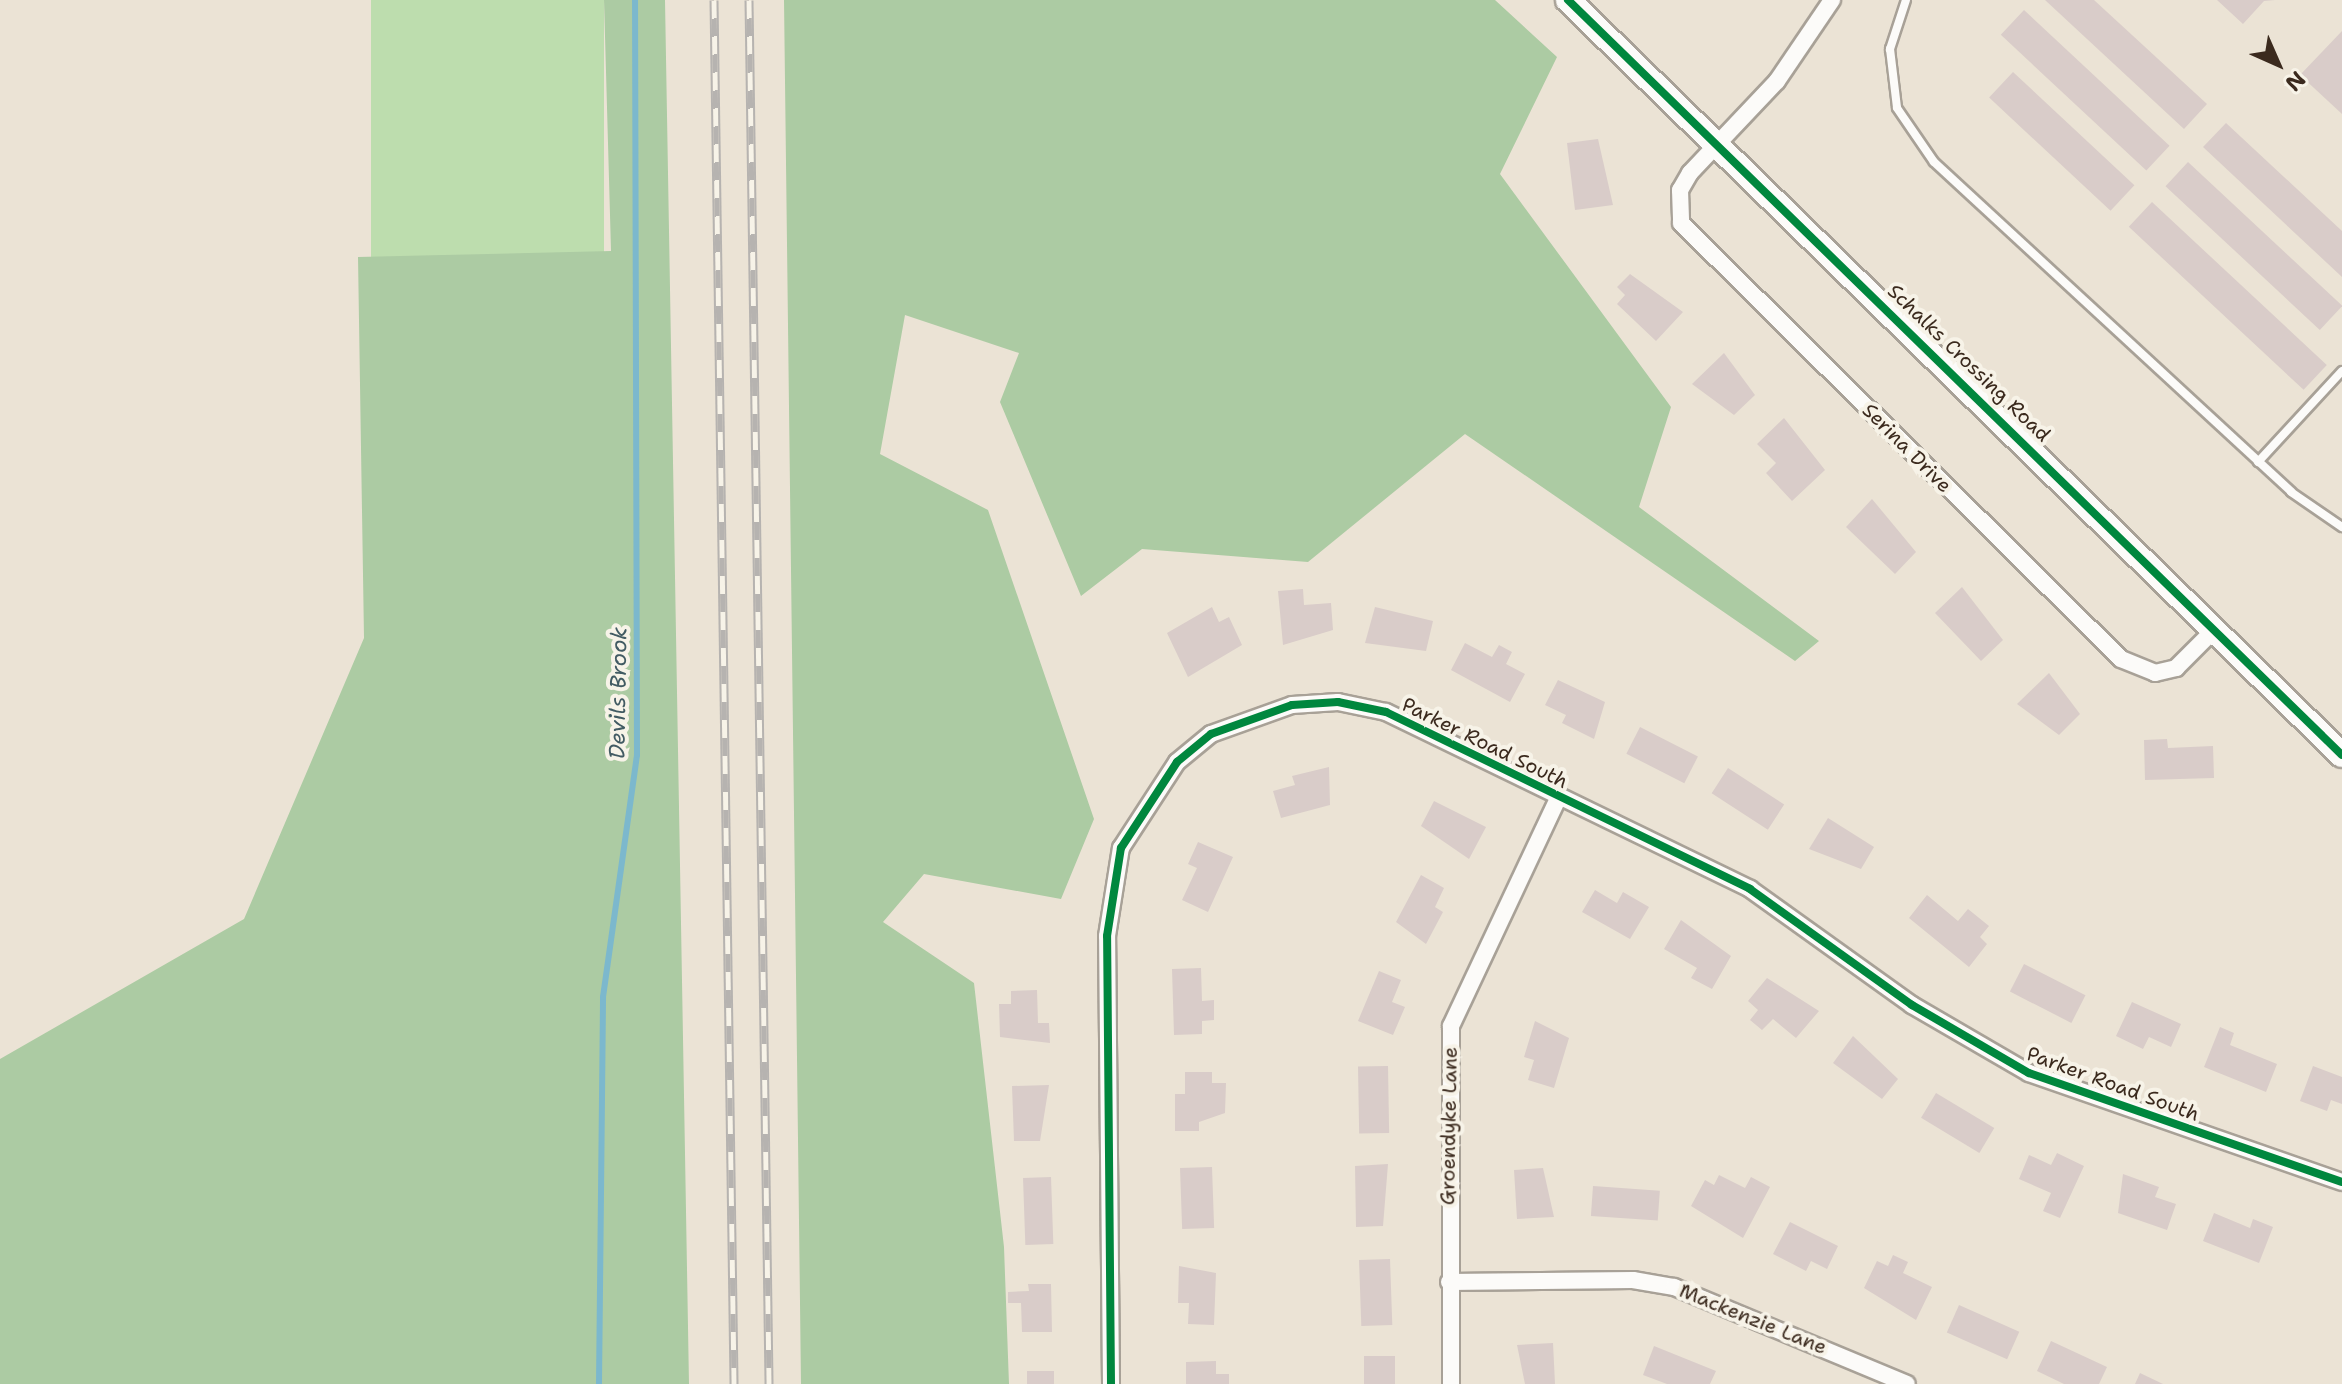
<!DOCTYPE html>
<html>
<head>
<meta charset="utf-8">
<style>
	body { margin:0 }
	#map { position:relative; width:2342px; height:1384px; overflow:hidden; background:#ebe3d5; font-family:"Shantell Sans",sans-serif }
	div>[style] { position:absolute }
	.green>* { inset:0; background:#bdddae; transform-origin:0 0 }
	.forest>* { inset:0; background:#accba3 }
	.stream>* { height:6px; margin:-3px; padding:0 3px; transform-origin:3px; border-radius:3px; background:#7cb8cd }
	.building>* { inset:0; background:#d9ccc9; transform-origin:0 0 }
	.roads { filter:drop-shadow(2px 0 #a8a197) drop-shadow(-2px 0 #a8a197) drop-shadow(0 2px #a8a197) drop-shadow(0 -2px #a8a197) }
	.lane>* { height:8px; margin:-4px; padding:0 4px; transform-origin:4px; border-radius:4px; background:#fcfbf9 }
	.street>* { height:16px; margin:-8px; padding:0 8px; transform-origin:8px; border-radius:8px; background:#fcfbf9 }
	.secondary>* { height:24px; margin:-12px; padding:0 12px; transform-origin:12px; border-radius:12px; background:#fcfbf9 }
	.rail>* { height:9px; margin-top:-4.5px; transform-origin:0; background:repeating-linear-gradient(90deg,#f7f3e8 0 18px,#b6b3b0 0 36px); box-sizing:border-box; border-block:2px solid #b6b3b0 }
	.cycleway>* { height:8px; margin:-4px; padding:0 4px; transform-origin:4px; border-radius:4px; background:#00873e }
	span { translate:-50% -50%; white-space:nowrap; text-align:center; line-height:1.15; -webkit-text-stroke:8px #f7f3e8; paint-order:stroke }
	.street-label { font-size:20px; color:#3b2a1e }
	.water-label { font-size:22px; color:#425b63; font-style:italic }
	.north { position:absolute; left:2238px; top:24px; width:80px; height:80px; -webkit-text-stroke:6px #f7f3e8; paint-order:stroke; rotate:135deg; font-size:22px; font-weight:700; line-height:32px; text-align:center; color:#3b2a1e }
	.north::after { content:''; display:block; margin:auto; width:28px; height:36px; background:#3b2a1e; clip-path:polygon(50% 0,100% 100%,50% 72%,0 100%) }
</style>
</head>
<body>
<div id="map">
	<div class="green">
		<i style="left:371px;top:0;width:233px;height:257px"></i>
	</div>
	<div class="forest">
		<i style="clip-path:polygon(604px 0,665px 0,689px 1384px,0 1384px,0 1059px,244px 919px,364px 638px,358px 257px,611px 251px)"></i>
		<i style="clip-path:polygon(784px 0,1495px 0,1557px 57px,1500px 174px,1671px 407px,1639px 507px,1819px 641px,1795px 661px,1465px 434px,1308px 562px,1142px 549px,1081px 596px,1000px 402px,1019px 353px,905px 315px,880px 454px,988px 510px,1094px 819px,1061px 899px,924px 874px,883px 922px,974px 983px,1004px 1247px,1009px 1384px,801px 1384px)"></i>
	</div>
	<div class="stream">
		<i style="left:599px;top:1384px;width:387px;rotate:-89.4deg"></i>
		<i style="left:603px;top:997px;width:244px;rotate:-82deg"></i>
		<i style="left:637px;top:755px;width:755px;rotate:-90.15deg"></i>
	</div>
	<div class="building">
		<i style="clip-path:polygon(2045px 0,2094px 0,2207px 104px,2184px 129px)"></i>
		<i style="clip-path:polygon(2217px 0,2275px 0,2264px 1px,2243px 24px)"></i>
		<i style="left:2024px;top:10px;width:199px;height:34px;rotate:43deg"></i>
		<i style="clip-path:polygon(2342px 31px,2342px 114px,2300px 75px)"></i>
		<i style="left:2013px;top:72px;width:166px;height:35px;rotate:43deg"></i>
		<i style="clip-path:polygon(2226px 123px,2342px 231px,2342px 277px,2203px 147px)"></i>
		<i style="clip-path:polygon(1598px 139px,1613px 205px,1575px 210px,1567px 143px)"></i>
		<i style="left:2188px;top:162px;width:211px;height:33px;rotate:43deg"></i>
		<i style="left:2152px;top:202px;width:239px;height:34px;rotate:43deg"></i>
		<i style="clip-path:polygon(1630px 274px,1683px 312px,1656px 341px,1617px 304px,1625px 295px,1617px 287px)"></i>
		<i style="clip-path:polygon(1724px 353px,1755px 395px,1734px 415px,1692px 384px)"></i>
		<i style="clip-path:polygon(1784px 418px,1825px 470px,1792px 501px,1766px 473px,1776px 463px,1757px 444px)"></i>
		<i style="clip-path:polygon(1872px 499px,1916px 552px,1895px 574px,1846px 527px)"></i>
		<i style="clip-path:polygon(1962px 587px,2003px 640px,1981px 661px,1935px 613px)"></i>
		<i style="clip-path:polygon(1303px 589px,1304px 605px,1331px 603px,1333px 630px,1283px 645px,1278px 591px)"></i>
		<i style="clip-path:polygon(1212px 607px,1219px 622px,1229px 617px,1242px 645px,1188px 677px,1167px 633px)"></i>
		<i style="clip-path:polygon(1375px 607px,1433px 621px,1426px 651px,1365px 643px)"></i>
		<i style="clip-path:polygon(1465px 643px,1492px 657px,1499px 645px,1512px 652px,1506px 664px,1525px 674px,1510px 702px,1451px 670px)"></i>
		<i style="clip-path:polygon(2049px 673px,2080px 714px,2059px 735px,2017px 704px)"></i>
		<i style="clip-path:polygon(1558px 680px,1605px 702px,1594px 739px,1562px 723px,1566px 715px,1545px 705px)"></i>
		<i style="left:1640px;top:727px;width:65px;height:30px;rotate:27deg"></i>
		<i style="clip-path:polygon(2167px 739px,2168px 748px,2213px 746px,2214px 778px,2145px 780px,2144px 740px)"></i>
		<i style="clip-path:polygon(1329px 767px,1330px 805px,1281px 818px,1273px 791px,1295px 785px,1292px 776px)"></i>
		<i style="left:1728px;top:768px;width:67px;height:30px;rotate:33deg"></i>
		<i style="clip-path:polygon(1434px 801px,1486px 827px,1469px 859px,1421px 826px)"></i>
		<i style="clip-path:polygon(1828px 818px,1874px 847px,1861px 869px,1809px 849px)"></i>
		<i style="clip-path:polygon(1198px 842px,1233px 857px,1208px 912px,1182px 900px,1197px 868px,1188px 864px)"></i>
		<i style="clip-path:polygon(1421px 875px,1444px 888px,1435px 907px,1443px 912px,1426px 944px,1396px 922px)"></i>
		<i style="clip-path:polygon(1595px 890px,1617px 903px,1623px 892px,1649px 907px,1630px 939px,1582px 912px)"></i>
		<i style="clip-path:polygon(1927px 895px,1958px 921px,1968px 909px,1989px 926px,1980px 937px,1987px 944px,1969px 967px,1909px 918px)"></i>
		<i style="clip-path:polygon(1681px 920px,1731px 956px,1712px 989px,1691px 978px,1697px 968px,1664px 949px)"></i>
		<i style="left:2024px;top:964px;width:69px;height:31px;rotate:27deg"></i>
		<i style="clip-path:polygon(1201px 968px,1202px 1001px,1214px 1000px,1214px 1020px,1202px 1021px,1202px 1034px,1174px 1035px,1172px 969px)"></i>
		<i style="clip-path:polygon(1379px 971px,1401px 980px,1392px 1002px,1405px 1007px,1393px 1035px,1358px 1021px)"></i>
		<i style="clip-path:polygon(1767px 978px,1819px 1011px,1796px 1038px,1773px 1019px,1762px 1030px,1750px 1020px,1758px 1010px,1748px 1001px)"></i>
		<i style="clip-path:polygon(1037px 990px,1038px 1023px,1049px 1023px,1050px 1043px,1000px 1037px,999px 1004px,1011px 1004px,1011px 991px)"></i>
		<i style="clip-path:polygon(2132px 1002px,2181px 1024px,2171px 1047px,2149px 1037px,2143px 1049px,2116px 1036px)"></i>
		<i style="clip-path:polygon(1535px 1021px,1569px 1038px,1554px 1088px,1528px 1080px,1534px 1060px,1524px 1057px)"></i>
		<i style="clip-path:polygon(2220px 1027px,2234px 1033px,2230px 1045px,2277px 1064px,2266px 1092px,2204px 1067px)"></i>
		<i style="clip-path:polygon(1853px 1036px,1898px 1079px,1882px 1099px,1833px 1063px)"></i>
		<i style="left:1388px;top:1066px;width:67px;height:30px;rotate:89deg"></i>
		<i style="clip-path:polygon(2313px 1066px,2342px 1077px,2342px 1104px,2331px 1100px,2327px 1111px,2300px 1101px)"></i>
		<i style="clip-path:polygon(1185px 1072px,1212px 1072px,1212px 1083px,1226px 1083px,1225px 1113px,1199px 1122px,1199px 1131px,1175px 1131px,1175px 1094px,1185px 1094px)"></i>
		<i style="clip-path:polygon(1049px 1085px,1040px 1141px,1014px 1141px,1012px 1086px)"></i>
		<i style="left:1936px;top:1093px;width:68px;height:29px;rotate:31deg"></i>
		<i style="clip-path:polygon(2057px 1153px,2084px 1166px,2060px 1218px,2043px 1211px,2051px 1193px,2019px 1179px,2029px 1155px,2051px 1165px)"></i>
		<i style="clip-path:polygon(1388px 1164px,1383px 1226px,1356px 1227px,1355px 1166px)"></i>
		<i style="left:1212px;top:1167px;width:61px;height:32px;rotate:88deg"></i>
		<i style="clip-path:polygon(1543px 1168px,1554px 1217px,1517px 1219px,1514px 1170px)"></i>
		<i style="clip-path:polygon(2123px 1174px,2159px 1187px,2155px 1197px,2176px 1204px,2167px 1230px,2118px 1213px)"></i>
		<i style="clip-path:polygon(1719px 1175px,1745px 1188px,1751px 1177px,1770px 1187px,1743px 1238px,1691px 1206px,1705px 1180px,1714px 1185px)"></i>
		<i style="left:1051px;top:1177px;width:67px;height:28px;rotate:88deg"></i>
		<i style="left:1593px;top:1186px;width:67px;height:30px;rotate:4deg"></i>
		<i style="clip-path:polygon(2214px 1213px,2250px 1228px,2253px 1219px,2273px 1227px,2259px 1263px,2203px 1241px)"></i>
		<i style="clip-path:polygon(1790px 1222px,1838px 1246px,1827px 1269px,1811px 1261px,1806px 1271px,1773px 1254px)"></i>
		<i style="clip-path:polygon(1893px 1255px,1908px 1262px,1903px 1273px,1932px 1287px,1916px 1320px,1864px 1288px,1877px 1261px,1888px 1266px)"></i>
		<i style="left:1390px;top:1259px;width:66px;height:31px;rotate:88deg"></i>
		<i style="clip-path:polygon(1179px 1266px,1216px 1273px,1214px 1325px,1188px 1324px,1189px 1303px,1178px 1303px)"></i>
		<i style="clip-path:polygon(1028px 1284px,1051px 1284px,1052px 1332px,1022px 1332px,1021px 1303px,1008px 1303px,1008px 1292px,1029px 1291px)"></i>
		<i style="left:1959px;top:1305px;width:66px;height:30px;rotate:24deg"></i>
		<i style="clip-path:polygon(2051px 1341px,2107px 1367px,2099px 1384px,2064px 1384px,2037px 1371px)"></i>
		<i style="clip-path:polygon(1553px 1343px,1555px 1384px,1525px 1384px,1517px 1345px)"></i>
		<i style="clip-path:polygon(1654px 1346px,1716px 1371px,1710px 1384px,1667px 1384px,1643px 1375px)"></i>
		<i style="left:1364px;top:1356px;width:31px;height:28px"></i>
		<i style="clip-path:polygon(1216px 1361px,1216px 1374px,1229px 1374px,1229px 1384px,1186px 1384px,1186px 1362px)"></i>
		<i style="left:1027px;top:1371px;width:27px;height:13px"></i>
		<i style="clip-path:polygon(2140px 1373px,2163px 1384px,2135px 1384px)"></i>
	</div>
	<div class="roads">
		<div class="lane">
			<i style="left:1906px;top:0;width:52px;rotate:108.1deg"></i>
			<i style="left:1890px;top:49px;width:59px;rotate:83.2deg"></i>
			<i style="left:1897px;top:108px;width:65px;rotate:55.6deg"></i>
			<i style="left:1934px;top:162px;width:486px;rotate:42.7deg"></i>
			<i style="left:2291px;top:492px;width:62px;rotate:34.5deg"></i>
			<i style="left:2258px;top:462px;width:124px;rotate:-47.3deg"></i>
		</div>
		<div class="street">
			<i style="left:1832px;top:0;width:98px;rotate:124.2deg"></i>
			<i style="left:1777px;top:81px;width:127px;rotate:133.4deg"></i>
			<i style="left:1690px;top:173px;width:20px;rotate:120deg"></i>
			<i style="left:1680px;top:190px;width:33px;rotate:88deg"></i>
			<i style="left:1681px;top:223px;width:619px;rotate:44.74deg"></i>
			<i style="left:2121px;top:659px;width:37px;rotate:22deg"></i>
			<i style="left:2155px;top:673px;width:22px;rotate:-13deg"></i>
			<i style="left:2176px;top:668px;width:55px;rotate:-45deg"></i>
			<i style="left:1449px;top:1282px;width:184px;rotate:-0.6deg"></i>
			<i style="left:1633px;top:1280px;width:42px;rotate:9.7deg"></i>
			<i style="left:1674px;top:1287px;width:252px;rotate:22.6deg"></i>
			<i style="left:1111px;top:1384px;width:448px;rotate:-90.5deg"></i>
			<i style="left:1107px;top:936px;width:89px;rotate:-81deg"></i>
			<i style="left:1121px;top:848px;width:103px;rotate:-56.9deg"></i>
			<i style="left:1177px;top:762px;width:44px;rotate:-39.5deg"></i>
			<i style="left:1211px;top:734px;width:86px;rotate:-19.7deg"></i>
			<i style="left:1292px;top:705px;width:46px;rotate:-3.7deg"></i>
			<i style="left:1338px;top:702px;width:49px;rotate:11.8deg"></i>
			<i style="left:1386px;top:712px;width:405px;rotate:25.9deg"></i>
			<i style="left:1750px;top:889px;width:199px;rotate:35.6deg"></i>
			<i style="left:1912px;top:1005px;width:135px;rotate:30.2deg"></i>
			<i style="left:2029px;top:1073px;width:331px;rotate:19.2deg"></i>
			<i style="left:1451px;top:1384px;width:358px;rotate:-90deg"></i>
			<i style="left:1451px;top:1026px;width:254px;rotate:-64.8deg"></i>
		</div>
		<div class="secondary">
			<i style="left:1568px;top:0;width:1081px;rotate:44.29deg"></i>
		</div>
	</div>
	<div class="rail">
		<i style="left:714px;top:0;width:1384px;rotate:89.17deg"></i>
		<i style="left:749px;top:0;width:1384px;rotate:89.17deg"></i>
	</div>
	<div class="cycleway">
		<i style="left:1568px;top:0;width:1081px;rotate:44.29deg"></i>
		<i style="left:1111px;top:1384px;width:448px;rotate:-90.5deg"></i>
		<i style="left:1107px;top:936px;width:89px;rotate:-81deg"></i>
		<i style="left:1121px;top:848px;width:103px;rotate:-56.9deg"></i>
		<i style="left:1177px;top:762px;width:44px;rotate:-39.5deg"></i>
		<i style="left:1211px;top:734px;width:86px;rotate:-19.7deg"></i>
		<i style="left:1292px;top:705px;width:46px;rotate:-3.7deg"></i>
		<i style="left:1338px;top:702px;width:49px;rotate:11.8deg"></i>
		<i style="left:1386px;top:712px;width:405px;rotate:25.9deg"></i>
		<i style="left:1750px;top:889px;width:199px;rotate:35.6deg"></i>
		<i style="left:1912px;top:1005px;width:135px;rotate:30.2deg"></i>
		<i style="left:2029px;top:1073px;width:331px;rotate:19.2deg"></i>
	</div>
	<div class="street-label">
		<span style="left:1969px;top:363px;rotate:44deg">Schalks Crossing Road</span>
		<span style="left:1907px;top:448px;rotate:45deg">Serina Drive</span>
		<span style="left:1485px;top:743px;rotate:26deg">Parker Road South</span>
		<span style="left:2113px;top:1084px;rotate:20deg">Parker Road South</span>
		<span style="left:1449px;top:1126px;rotate:-89deg">Groendyke Lane</span>
		<span style="left:1753px;top:1319px;rotate:22deg">Mackenzie Lane</span>
	</div>
	<div class="water-label">
		<span style="left:618px;top:693px;rotate:-89deg">Devils Brook</span>
	</div>
	<div class="north">N</div>
</div>
</body>
</html>
